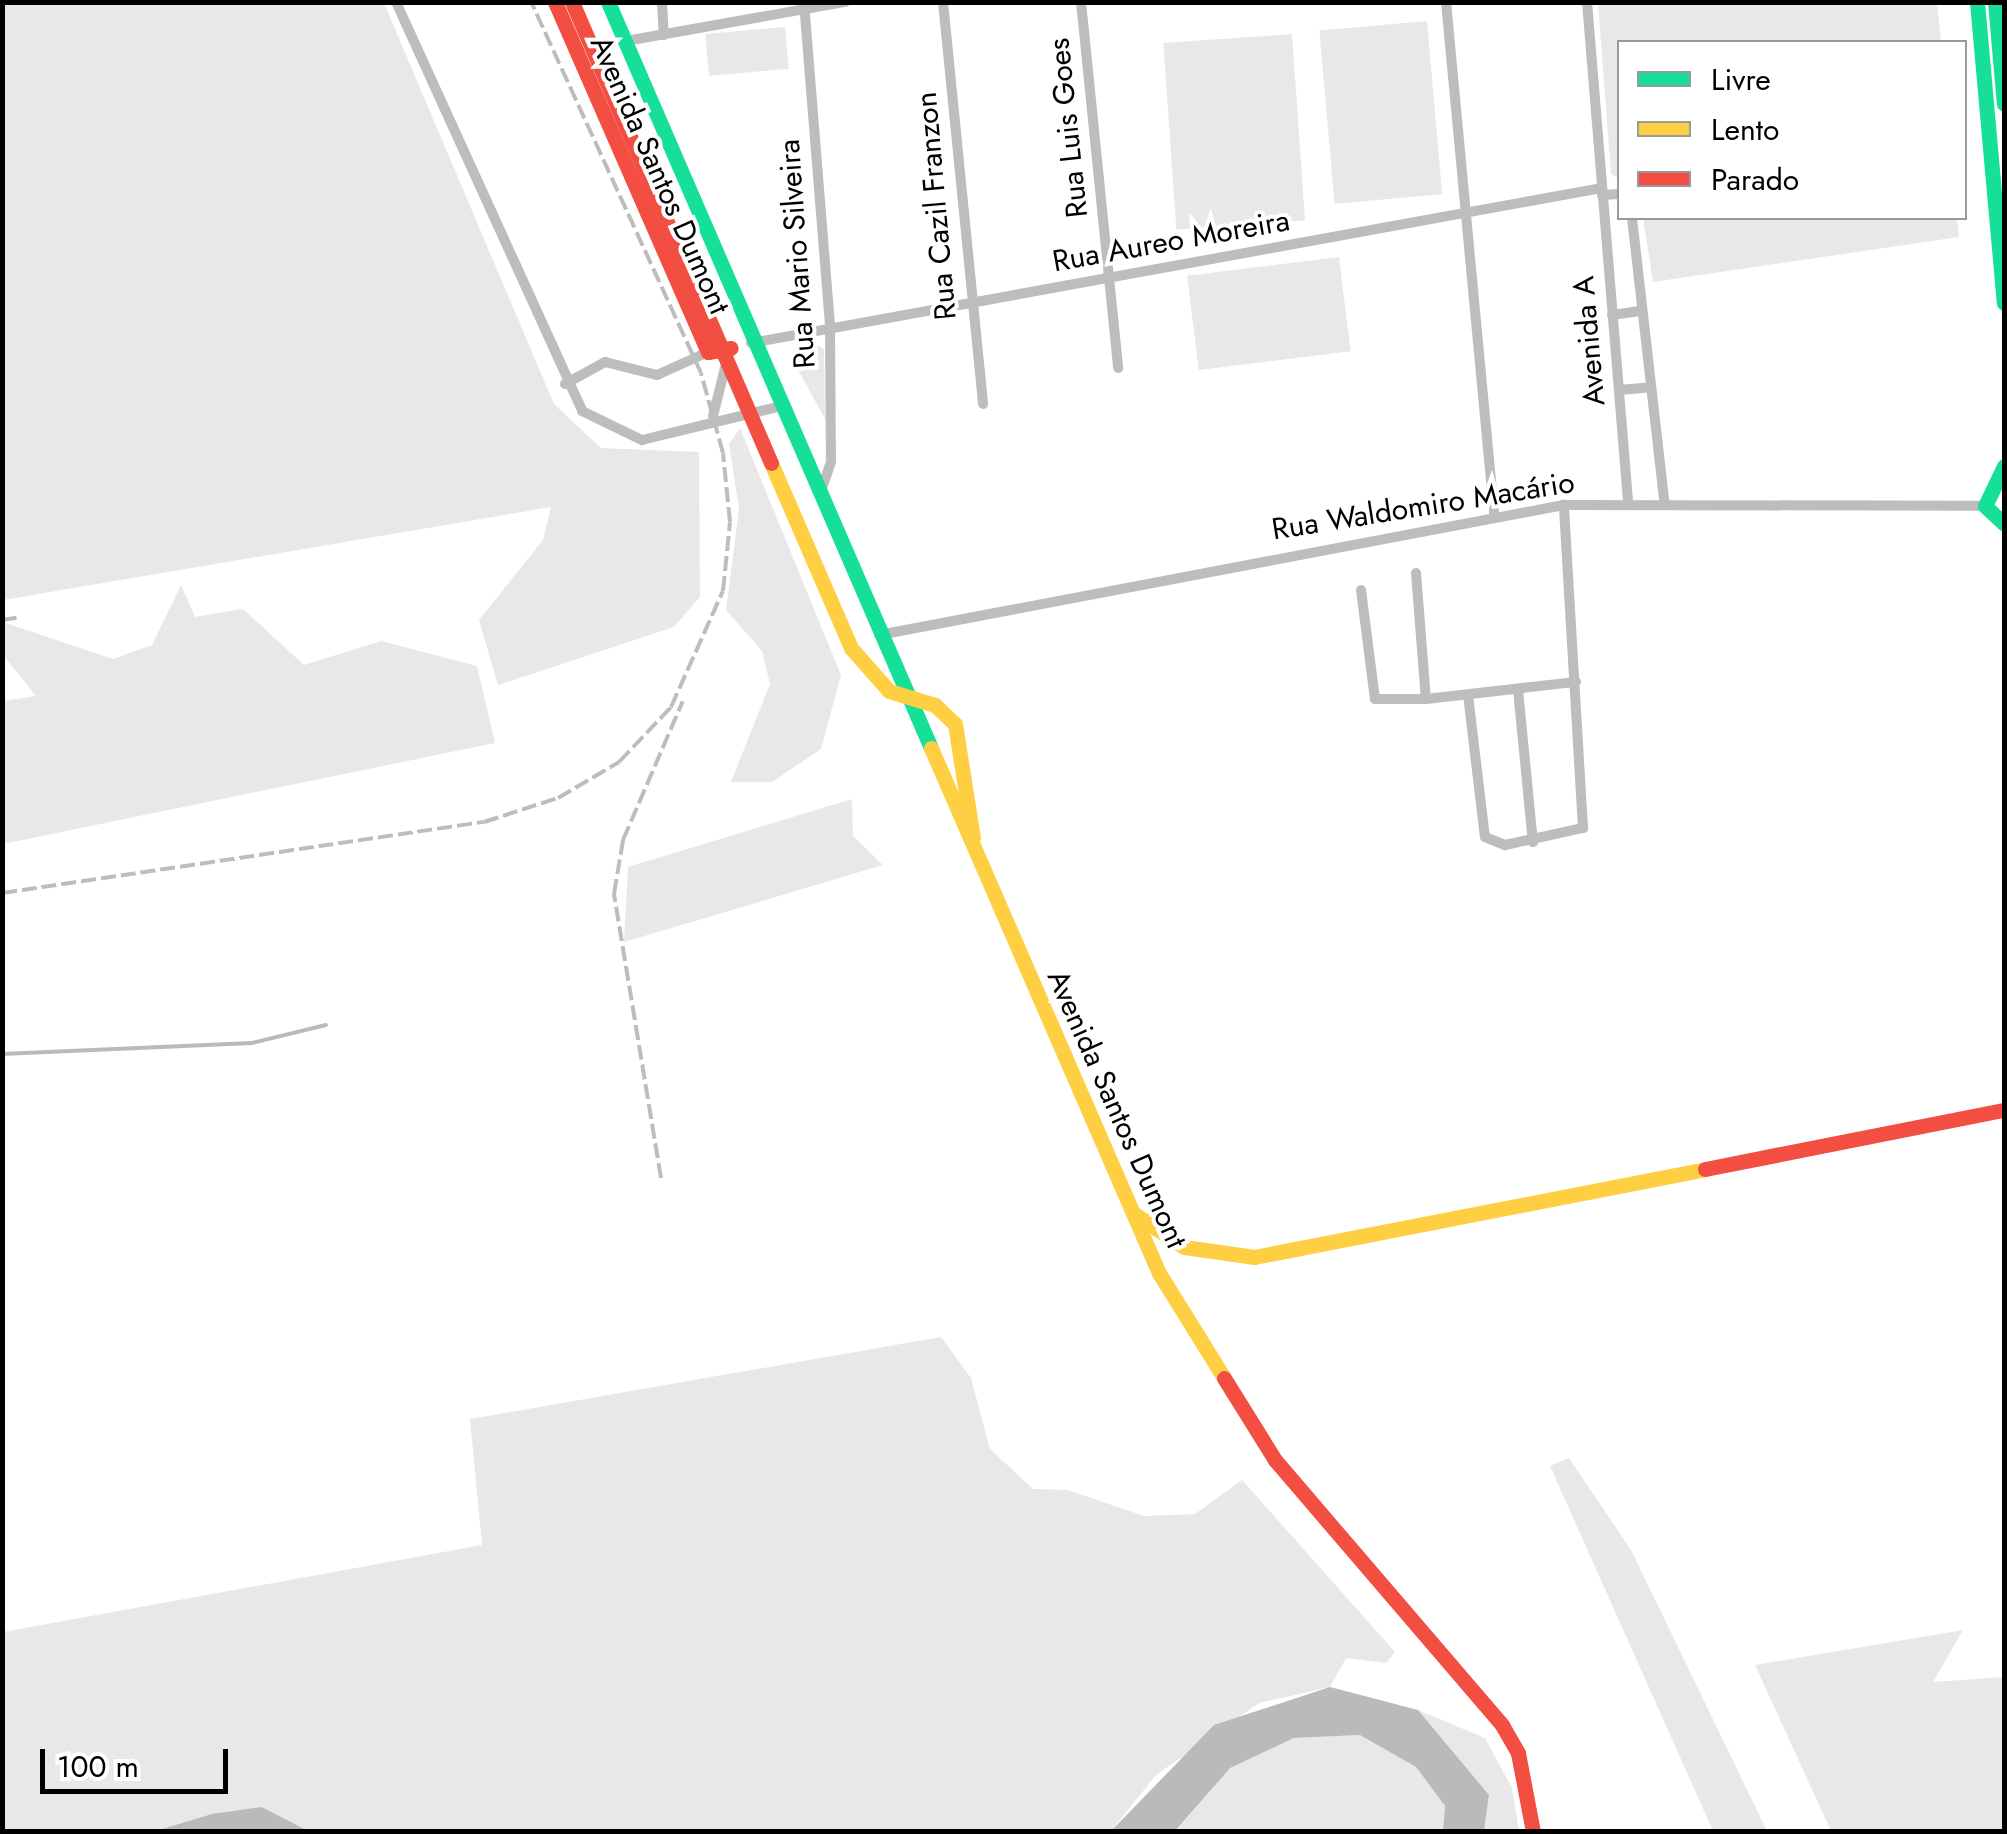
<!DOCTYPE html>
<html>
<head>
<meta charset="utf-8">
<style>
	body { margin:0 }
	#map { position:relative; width:2007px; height:1834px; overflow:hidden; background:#fff; font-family:Jost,sans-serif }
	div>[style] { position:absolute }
	.green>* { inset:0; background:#e8e8e8; transform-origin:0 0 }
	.water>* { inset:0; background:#bababa }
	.stream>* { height:4px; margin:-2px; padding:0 2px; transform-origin:2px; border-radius:2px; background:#bababa }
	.street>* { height:10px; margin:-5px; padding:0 5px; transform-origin:5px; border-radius:5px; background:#bdbdbd }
	.fast>* { height:15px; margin:-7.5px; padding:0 7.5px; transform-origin:7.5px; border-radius:7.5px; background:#16e098 }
	.slow>* { height:15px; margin:-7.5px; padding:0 7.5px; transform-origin:7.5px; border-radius:7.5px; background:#ffcf43 }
	.jam>* { height:15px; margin:-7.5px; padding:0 7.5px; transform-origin:7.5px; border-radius:7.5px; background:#f24e42 }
	.rail>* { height:4px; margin-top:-2px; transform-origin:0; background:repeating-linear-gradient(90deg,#bdbdbd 0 15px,transparent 0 20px) }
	span { translate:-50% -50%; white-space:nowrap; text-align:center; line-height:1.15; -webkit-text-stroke:8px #fff; paint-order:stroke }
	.street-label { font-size:30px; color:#000 }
	.frame { position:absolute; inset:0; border:5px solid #000; pointer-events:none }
	.legend { position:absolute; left:1617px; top:40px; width:350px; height:180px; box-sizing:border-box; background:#fff; border:2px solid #999; margin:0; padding:12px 18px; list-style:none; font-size:30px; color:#000 }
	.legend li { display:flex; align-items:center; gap:20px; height:50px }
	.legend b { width:50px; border:2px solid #999 }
	.scale { position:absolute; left:40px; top:1749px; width:188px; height:45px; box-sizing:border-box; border:5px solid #000; border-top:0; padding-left:12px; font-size:30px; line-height:35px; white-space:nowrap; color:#000; -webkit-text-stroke:8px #fff; paint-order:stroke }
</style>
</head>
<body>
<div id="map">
	<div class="green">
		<i style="clip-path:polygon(3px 2px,384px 3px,554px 404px,601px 448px,699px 452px,700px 597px,674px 627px,498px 685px,479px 620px,543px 540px,551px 507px,3px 600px)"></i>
		<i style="clip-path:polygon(1598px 3px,1937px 3px,1941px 42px,1620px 42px,1619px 179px,1611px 174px)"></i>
		<i style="left:1427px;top:21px;width:174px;height:108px;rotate:85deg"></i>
		<i style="left:785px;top:27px;width:42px;height:80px;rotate:85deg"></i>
		<i style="left:1292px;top:34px;width:187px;height:129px;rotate:86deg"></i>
		<i style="clip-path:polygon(1643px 218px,1957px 218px,1959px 237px,1653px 282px)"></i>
		<i style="left:1339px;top:257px;width:95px;height:153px;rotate:83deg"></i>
		<i style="clip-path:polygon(806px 340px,824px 349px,825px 419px,791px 357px)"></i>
		<i style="clip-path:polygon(740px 428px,841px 675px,821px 749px,772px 782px,731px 782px,770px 684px,762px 651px,726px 610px,739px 509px,729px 444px)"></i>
		<i style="clip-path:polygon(181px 585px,195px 617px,243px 609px,304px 665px,381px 641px,477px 666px,495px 743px,3px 844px,3px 701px,36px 696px,3px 655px,3px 622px,113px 659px,152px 645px)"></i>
		<i style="clip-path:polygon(852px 799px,853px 836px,883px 865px,624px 942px,628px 867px)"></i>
		<i style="clip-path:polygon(941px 1337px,971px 1378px,990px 1449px,1033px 1489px,1068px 1490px,1144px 1516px,1195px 1514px,1242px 1480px,1395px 1652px,1386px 1663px,1346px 1658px,1330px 1687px,1259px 1703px,1156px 1775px,1111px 1831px,308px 1832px,262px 1807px,156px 1831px,3px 1832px,3px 1632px,482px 1545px,470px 1419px)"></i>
		<i style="clip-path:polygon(1569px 1458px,1631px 1550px,1767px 1831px,1713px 1831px,1550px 1466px)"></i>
		<i style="clip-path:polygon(1963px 1630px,1933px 1682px,2004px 1677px,2004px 1831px,1831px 1831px,1755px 1665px)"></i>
		<i style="clip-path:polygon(1418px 1710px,1485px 1738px,1512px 1788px,1519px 1831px,1484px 1831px,1489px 1795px)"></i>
		<i style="clip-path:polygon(1361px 1735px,1416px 1767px,1445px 1806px,1443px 1831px,1175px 1832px,1229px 1768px,1294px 1738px)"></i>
	</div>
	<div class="water">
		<i style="clip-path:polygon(1330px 1687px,1418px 1710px,1489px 1795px,1484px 1831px,1443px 1831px,1445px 1806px,1416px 1767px,1360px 1735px,1294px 1738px,1230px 1768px,1175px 1831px,1111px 1831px,1214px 1725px)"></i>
		<i style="clip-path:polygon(262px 1807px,308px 1831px,156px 1831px,212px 1814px)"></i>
	</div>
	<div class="stream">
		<i style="left:2px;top:620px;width:13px;rotate:-9deg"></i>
		<i style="left:2px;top:1054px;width:250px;rotate:-2.5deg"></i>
		<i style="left:252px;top:1043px;width:76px;rotate:-13.7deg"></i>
	</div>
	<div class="street">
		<i style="left:396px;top:2px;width:449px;rotate:65.5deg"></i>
		<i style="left:582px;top:411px;width:67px;rotate:25.8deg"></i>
		<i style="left:642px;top:440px;width:139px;rotate:-13.7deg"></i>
		<i style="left:662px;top:2px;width:33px;rotate:87deg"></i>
		<i style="left:804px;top:2px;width:326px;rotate:85.4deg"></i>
		<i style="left:830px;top:327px;width:135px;rotate:89.6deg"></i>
		<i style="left:831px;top:462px;width:34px;rotate:109deg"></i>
		<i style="left:943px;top:2px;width:404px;rotate:84.3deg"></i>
		<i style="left:1081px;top:2px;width:368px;rotate:84.2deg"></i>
		<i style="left:1446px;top:2px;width:513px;rotate:84.63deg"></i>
		<i style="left:1587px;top:2px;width:501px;rotate:85.3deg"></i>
		<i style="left:626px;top:41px;width:223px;rotate:-10.1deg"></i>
		<i style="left:1602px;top:195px;width:18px;rotate:-3deg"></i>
		<i style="left:1632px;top:218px;width:284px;rotate:83.5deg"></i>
		<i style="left:1612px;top:315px;width:30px;rotate:-8deg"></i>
		<i style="left:751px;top:343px;width:864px;rotate:-10.33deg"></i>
		<i style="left:565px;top:384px;width:46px;rotate:-28.8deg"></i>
		<i style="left:605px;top:362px;width:54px;rotate:14deg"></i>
		<i style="left:657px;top:375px;width:56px;rotate:-24.3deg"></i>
		<i style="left:1619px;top:390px;width:32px;rotate:-5deg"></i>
		<i style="left:713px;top:416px;width:54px;rotate:-76deg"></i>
		<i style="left:1416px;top:573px;width:126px;rotate:85.5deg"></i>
		<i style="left:1426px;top:699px;width:151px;rotate:-6.5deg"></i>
		<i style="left:1361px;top:590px;width:110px;rotate:82.7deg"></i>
		<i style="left:1375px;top:699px;width:51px"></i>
		<i style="left:879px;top:635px;width:697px;rotate:-10.75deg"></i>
		<i style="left:1564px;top:505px;width:421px;rotate:0.1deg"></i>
		<i style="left:1518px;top:690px;width:153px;rotate:84.4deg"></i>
		<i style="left:1468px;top:695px;width:143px;rotate:83.2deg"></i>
		<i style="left:1485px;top:837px;width:22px;rotate:22deg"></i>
		<i style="left:1505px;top:845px;width:80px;rotate:-12.3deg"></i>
		<i style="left:1583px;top:828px;width:324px;rotate:-93.4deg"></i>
	</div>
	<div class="fast">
		<i style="left:608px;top:2px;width:813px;rotate:66.59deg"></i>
		<i style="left:1977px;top:2px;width:302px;rotate:84.9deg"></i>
		<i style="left:1995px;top:2px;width:102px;rotate:85deg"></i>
		<i style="left:2004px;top:466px;width:44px;rotate:115.4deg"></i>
		<i style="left:1985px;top:506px;width:26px;rotate:43deg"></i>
	</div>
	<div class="slow">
		<i style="left:771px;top:463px;width:202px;rotate:66.6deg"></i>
		<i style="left:851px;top:648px;width:57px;rotate:48.5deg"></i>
		<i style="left:889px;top:691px;width:48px;rotate:16.9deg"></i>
		<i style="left:935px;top:705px;width:28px;rotate:44deg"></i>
		<i style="left:955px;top:724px;width:115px;rotate:81deg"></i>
		<i style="left:931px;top:748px;width:572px;rotate:66.53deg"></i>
		<i style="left:1159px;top:1273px;width:123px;rotate:58.2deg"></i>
		<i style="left:1133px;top:1213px;width:61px;rotate:33.7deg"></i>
		<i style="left:1184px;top:1247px;width:71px;rotate:8.1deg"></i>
		<i style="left:1254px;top:1257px;width:460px;rotate:-11deg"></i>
	</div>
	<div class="jam">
		<i style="left:555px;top:2px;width:382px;rotate:66.4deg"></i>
		<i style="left:708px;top:352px;width:23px;rotate:-10deg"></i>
		<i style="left:572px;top:2px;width:502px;rotate:66.65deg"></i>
		<i style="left:1705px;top:1169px;width:305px;rotate:-11.2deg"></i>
		<i style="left:1224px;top:1378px;width:97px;rotate:58.1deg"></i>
		<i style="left:1275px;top:1460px;width:349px;rotate:49.4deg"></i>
		<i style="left:1502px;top:1725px;width:32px;rotate:60deg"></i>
		<i style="left:1518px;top:1753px;width:80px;rotate:79.2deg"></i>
	</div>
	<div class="rail">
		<i style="left:2px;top:893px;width:487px;rotate:-8.4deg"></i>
		<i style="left:484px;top:822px;width:78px;rotate:-18deg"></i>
		<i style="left:558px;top:798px;width:71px;rotate:-30.5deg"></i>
		<i style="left:619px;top:762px;width:76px;rotate:-46.6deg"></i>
		<i style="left:671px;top:707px;width:127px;rotate:-65.9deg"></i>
		<i style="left:723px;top:591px;width:69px;rotate:-84.2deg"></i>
		<i style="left:730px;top:522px;width:69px;rotate:-95.8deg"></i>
		<i style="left:723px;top:453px;width:83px;rotate:-105.4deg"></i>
		<i style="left:701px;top:373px;width:408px;rotate:-114.6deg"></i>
		<i style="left:661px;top:1178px;width:288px;rotate:-99.4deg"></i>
		<i style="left:614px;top:894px;width:55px;rotate:-80.5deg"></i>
		<i style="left:623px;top:840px;width:151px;rotate:-66.7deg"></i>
	</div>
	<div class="street-label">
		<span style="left:1068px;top:128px;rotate:-96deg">Rua Luis Goes</span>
		<span style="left:660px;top:175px;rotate:66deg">Avenida Santos Dumont</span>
		<span style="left:936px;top:206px;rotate:-95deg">Rua Cazil Franzon</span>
		<span style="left:1171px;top:241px;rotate:-10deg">Rua Aureo Moreira</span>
		<span style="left:797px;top:254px;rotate:-94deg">Rua Mario Silveira</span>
		<span style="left:1589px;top:341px;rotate:-95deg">Avenida A</span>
		<span style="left:1423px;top:506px;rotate:-9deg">Rua Waldomiro Macário</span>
		<span style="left:1117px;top:1109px;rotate:66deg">Avenida Santos Dumont</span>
	</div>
	<div class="frame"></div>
	<ul class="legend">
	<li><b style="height:12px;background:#16e098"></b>Livre</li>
	<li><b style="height:12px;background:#ffcf43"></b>Lento</li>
	<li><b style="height:12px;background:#f24e42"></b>Parado</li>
	</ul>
	<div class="scale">100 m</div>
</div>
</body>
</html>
